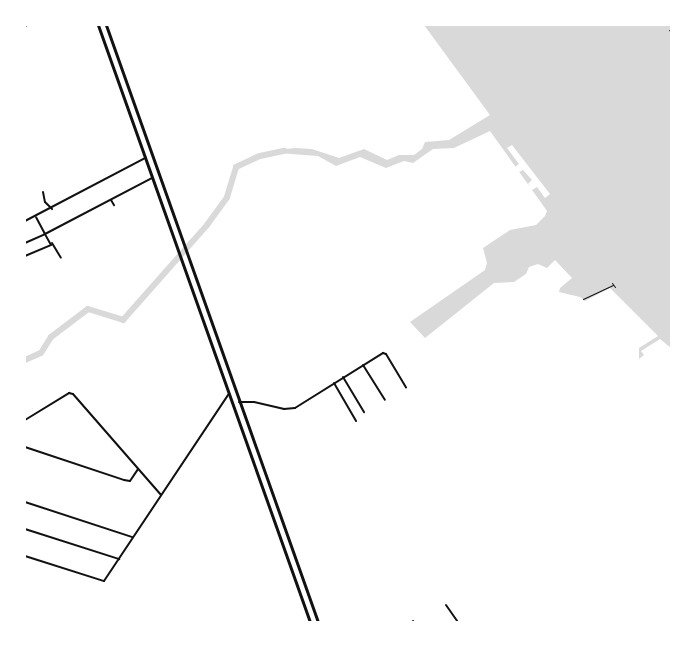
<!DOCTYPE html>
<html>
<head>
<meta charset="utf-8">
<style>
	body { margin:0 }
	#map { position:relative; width:696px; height:647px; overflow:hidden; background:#fff; font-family:"Roboto Serif",serif }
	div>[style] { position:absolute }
	.water>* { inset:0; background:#d9d9d9 }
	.pier>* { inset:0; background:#fff }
	.river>* { height:6px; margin:-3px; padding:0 3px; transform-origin:3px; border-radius:3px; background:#d9d9d9 }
	.path>* { height:1px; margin:-0.5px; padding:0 0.5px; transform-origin:0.5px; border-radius:0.5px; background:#111 }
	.minor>* { height:2px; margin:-1px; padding:0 1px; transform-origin:1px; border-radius:1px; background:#111 }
	.tertiary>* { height:2px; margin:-1px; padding:0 1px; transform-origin:1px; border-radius:1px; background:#111 }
	.primary>* { height:3px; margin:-1.5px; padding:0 1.5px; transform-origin:1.5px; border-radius:1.5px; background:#111 }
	span { translate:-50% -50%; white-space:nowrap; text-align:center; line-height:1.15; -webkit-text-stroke:3px #fff; paint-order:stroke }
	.frame { position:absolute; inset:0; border:26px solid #fff; pointer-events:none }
</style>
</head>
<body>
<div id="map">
	<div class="water">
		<i style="clip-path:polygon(424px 25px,671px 25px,671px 348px,660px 339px,641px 351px,644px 355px,639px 359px,639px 348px,658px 336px,610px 288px,585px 301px,580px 297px,559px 292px,560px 288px,572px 278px,555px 260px,547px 268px,538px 264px,529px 267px,526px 274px,514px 282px,494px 283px,425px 338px,410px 322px,485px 270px,487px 263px,483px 248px,510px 230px,536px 225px,545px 216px,547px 211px,490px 131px,454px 148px,433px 149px,413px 163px,404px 161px,386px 168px,360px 157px,336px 166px,318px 156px,278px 153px,277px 150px,295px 148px,312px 149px,339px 158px,364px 149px,387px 160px,399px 155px,414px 155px,422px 149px,425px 142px,449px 140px,490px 115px)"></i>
	</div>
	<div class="pier">
		<i style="clip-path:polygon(512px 145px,550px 194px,545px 198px,537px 187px,532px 190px,528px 184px,532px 180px,523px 170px,519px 172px,515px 167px,519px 164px,507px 148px)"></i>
	</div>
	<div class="river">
		<i style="left:25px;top:360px;width:17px;rotate:-24deg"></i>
		<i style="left:41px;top:353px;width:19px;rotate:-58deg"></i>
		<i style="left:51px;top:337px;width:46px;rotate:-37.1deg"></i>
		<i style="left:88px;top:309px;width:37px;rotate:17deg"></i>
		<i style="left:123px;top:320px;width:127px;rotate:-48.5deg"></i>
		<i style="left:207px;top:225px;width:34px;rotate:-54deg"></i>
		<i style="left:227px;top:197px;width:31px;rotate:-73deg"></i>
		<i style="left:236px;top:167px;width:26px;rotate:-25deg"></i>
		<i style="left:260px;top:156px;width:25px;rotate:-12deg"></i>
	</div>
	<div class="path">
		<i style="left:669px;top:30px;width:3px;rotate:45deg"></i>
		<i style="left:612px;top:283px;width:5px;rotate:53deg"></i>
		<i style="left:583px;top:299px;width:33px;rotate:-25deg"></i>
	</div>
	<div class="minor">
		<i style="left:25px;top:26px;width:2px;rotate:-27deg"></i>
		<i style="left:43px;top:192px;width:10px;rotate:79deg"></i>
		<i style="left:45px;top:202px;width:10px;rotate:45deg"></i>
		<i style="left:111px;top:200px;width:6px;rotate:59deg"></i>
		<i style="left:25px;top:221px;width:136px;rotate:-27.7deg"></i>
		<i style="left:25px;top:243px;width:22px;rotate:-24deg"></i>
		<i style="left:45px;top:234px;width:19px;rotate:-118deg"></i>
		<i style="left:52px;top:243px;width:17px;rotate:59deg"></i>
		<i style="left:363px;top:365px;width:41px;rotate:57.8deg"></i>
		<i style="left:343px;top:377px;width:41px;rotate:59deg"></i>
		<i style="left:334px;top:383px;width:44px;rotate:59.9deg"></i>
		<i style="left:239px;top:402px;width:15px"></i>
		<i style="left:254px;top:402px;width:31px;rotate:13deg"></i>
		<i style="left:284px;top:409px;width:11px;rotate:-5deg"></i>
		<i style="left:295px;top:408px;width:104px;rotate:-32deg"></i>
		<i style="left:383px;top:353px;width:3px;rotate:18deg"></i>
		<i style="left:386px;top:354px;width:39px;rotate:59deg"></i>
		<i style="left:25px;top:420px;width:52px;rotate:-31.5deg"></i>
		<i style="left:69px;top:393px;width:4px;rotate:14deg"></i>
		<i style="left:73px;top:394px;width:134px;rotate:48.9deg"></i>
		<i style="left:25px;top:447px;width:104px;rotate:18.4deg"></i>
		<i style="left:124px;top:480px;width:6px;rotate:9deg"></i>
		<i style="left:130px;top:481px;width:14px;rotate:-56deg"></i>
		<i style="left:25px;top:502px;width:113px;rotate:18.1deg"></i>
		<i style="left:25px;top:529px;width:99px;rotate:17.7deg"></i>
		<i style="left:25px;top:556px;width:83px;rotate:17.6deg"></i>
		<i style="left:104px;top:581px;width:224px;rotate:-56.3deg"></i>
		<i style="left:446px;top:605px;width:21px;rotate:55deg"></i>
		<i style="left:413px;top:621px;width:1px;rotate:45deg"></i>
	</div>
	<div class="tertiary">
		<i style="left:25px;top:256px;width:28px;rotate:-23deg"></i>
		<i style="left:51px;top:245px;width:13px;rotate:-119deg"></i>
		<i style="left:45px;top:234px;width:121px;rotate:-27.6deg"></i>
	</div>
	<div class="primary">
		<i style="left:98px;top:25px;width:634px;rotate:70.45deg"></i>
		<i style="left:106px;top:25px;width:634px;rotate:70.45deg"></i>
	</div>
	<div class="frame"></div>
</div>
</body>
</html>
